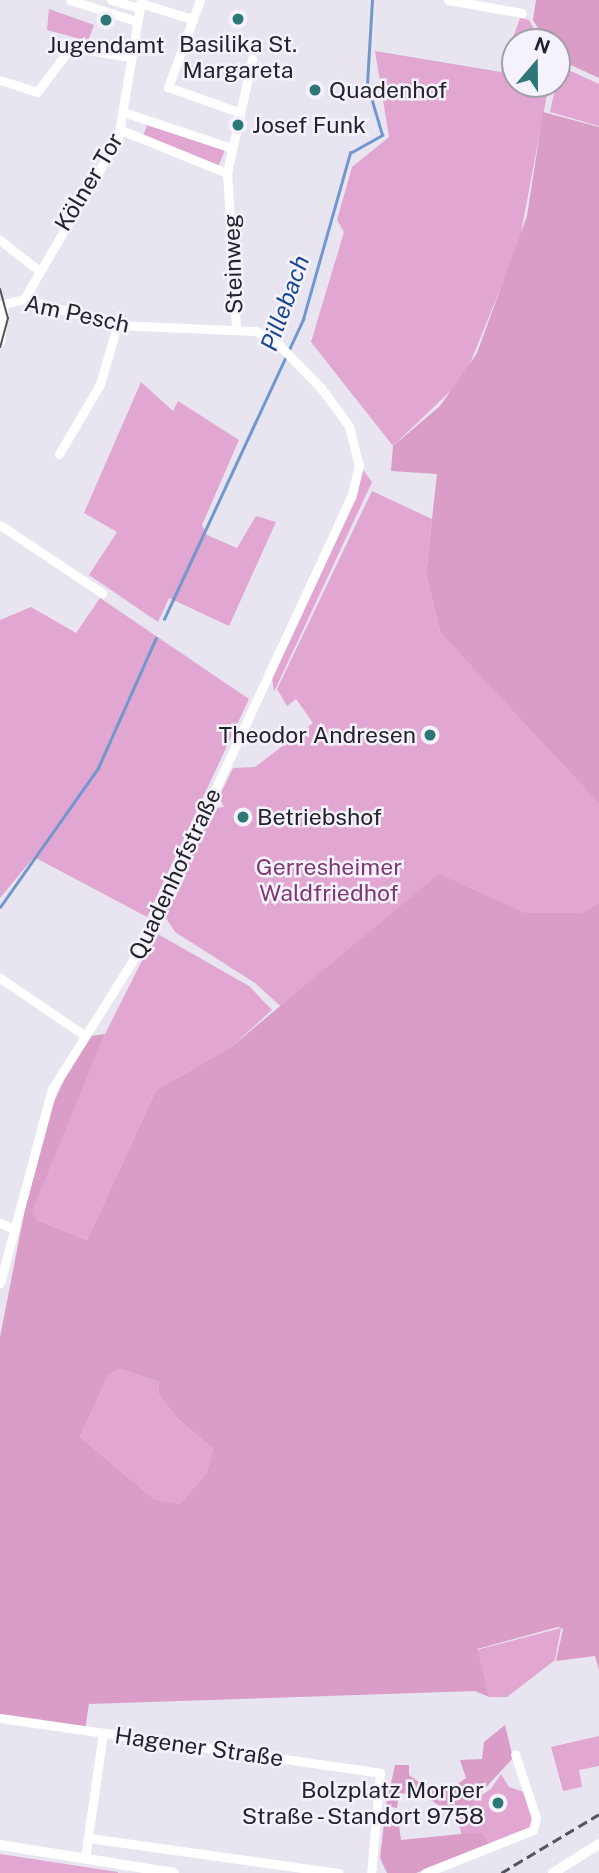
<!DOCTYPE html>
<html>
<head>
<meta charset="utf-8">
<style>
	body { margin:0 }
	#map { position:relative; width:599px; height:1873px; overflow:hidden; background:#e8e5f0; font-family:"Public Sans",sans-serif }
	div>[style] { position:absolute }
	.green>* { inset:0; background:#e1a6d1 }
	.forest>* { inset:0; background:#d99dc8 }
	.stream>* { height:2.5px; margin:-1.25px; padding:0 1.25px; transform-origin:1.25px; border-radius:1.25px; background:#7297cd }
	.minor>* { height:9px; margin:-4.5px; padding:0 4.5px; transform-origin:4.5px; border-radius:4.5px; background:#fff }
	.major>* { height:10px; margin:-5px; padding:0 5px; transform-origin:5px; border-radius:5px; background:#fff }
	.tram>* { height:2px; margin:-1px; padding:0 1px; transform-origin:1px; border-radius:1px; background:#555459 }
	.rail>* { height:2.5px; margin-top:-1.25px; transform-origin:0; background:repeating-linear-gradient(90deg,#555459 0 10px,transparent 0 15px) }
	.dots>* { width:19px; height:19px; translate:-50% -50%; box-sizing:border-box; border:4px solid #f5f2fe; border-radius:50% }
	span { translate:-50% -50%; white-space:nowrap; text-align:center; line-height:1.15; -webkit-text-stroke:5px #f5f2fe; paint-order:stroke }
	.poi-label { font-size:23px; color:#242327 }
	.left { translate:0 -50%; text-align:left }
	.right { translate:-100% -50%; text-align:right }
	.street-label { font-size:23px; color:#242327 }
	.park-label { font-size:23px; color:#7f386f }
	.water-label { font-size:24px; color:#1a498b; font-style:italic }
	.north { position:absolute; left:501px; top:28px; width:70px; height:70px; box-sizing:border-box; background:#f5f2fe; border:2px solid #a19fa8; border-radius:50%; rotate:20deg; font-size:19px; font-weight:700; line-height:28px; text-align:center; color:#242327 }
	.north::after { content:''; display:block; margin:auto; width:24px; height:32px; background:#2d7779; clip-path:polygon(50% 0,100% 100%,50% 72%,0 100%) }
</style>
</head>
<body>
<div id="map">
	<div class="green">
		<i style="clip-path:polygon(49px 9px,94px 25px,88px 41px,47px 30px)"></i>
		<i style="clip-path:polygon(520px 18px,529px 20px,542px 42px,515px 42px,515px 84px,549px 84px,519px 243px,464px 378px,393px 446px,311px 342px,344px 232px,337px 220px,352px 167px,389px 137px,375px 51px,501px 72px)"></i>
		<i style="clip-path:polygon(560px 66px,599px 84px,599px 126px,550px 112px)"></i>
		<i style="clip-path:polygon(147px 125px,225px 150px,218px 167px,143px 136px)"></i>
		<i style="clip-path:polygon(141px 382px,173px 411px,178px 401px,239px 440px,202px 525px,207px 535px,237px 548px,256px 516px,276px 522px,229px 626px,169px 598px,158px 622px,89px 575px,117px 532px,84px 513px)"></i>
		<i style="clip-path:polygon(363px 470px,372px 482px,274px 692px,272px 677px)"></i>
		<i style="clip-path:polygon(372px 491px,432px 519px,426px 574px,440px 632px,599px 798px,599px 1297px,255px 983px,175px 932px,164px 915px,214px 808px,224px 807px,219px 797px,233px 768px,255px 767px,313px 723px,296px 699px,287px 706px,277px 689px)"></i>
		<i style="clip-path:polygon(100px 598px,249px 699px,147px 917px,34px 857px,0 898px,0 620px,31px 607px,76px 633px)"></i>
		<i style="clip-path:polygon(156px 933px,249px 986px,272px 1010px,231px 1047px,156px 1090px,87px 1240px,37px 1220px,31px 1211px,105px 1034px)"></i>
		<i style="clip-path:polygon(120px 1369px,159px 1382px,158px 1394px,177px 1418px,213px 1449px,206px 1474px,179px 1504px,154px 1499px,80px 1437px,109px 1374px)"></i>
		<i style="clip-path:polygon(561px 1628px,555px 1660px,507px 1697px,489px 1697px,476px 1650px)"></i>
		<i style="clip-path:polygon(599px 1736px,599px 1766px,579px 1770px,582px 1787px,563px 1791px,551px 1747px)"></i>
		<i style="clip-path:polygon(501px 1774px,509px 1787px,524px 1792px,533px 1821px,528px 1829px,491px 1845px,481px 1832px,462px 1837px,456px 1812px,491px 1789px)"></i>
		<i style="clip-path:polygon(0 1854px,118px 1872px,118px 1873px,0 1873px)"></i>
	</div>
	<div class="forest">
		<i style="clip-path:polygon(536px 0,599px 0,599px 78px,560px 60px,557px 42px,547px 42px,533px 20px)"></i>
		<i style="clip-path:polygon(543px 112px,599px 127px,599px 803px,440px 632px,426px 574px,437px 474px,391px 471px,393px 446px,440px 406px,477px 353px,527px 216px)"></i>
		<i style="clip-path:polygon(evenodd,439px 874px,525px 913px,583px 913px,599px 903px,599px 1670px,595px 1656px,556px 1661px,563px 1629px,558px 1627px,477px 1649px,489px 1697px,475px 1691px,89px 1704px,85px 1730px,0 1717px,0 1337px,25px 1209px,54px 1102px,72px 1063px,91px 1036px,105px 1034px,32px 1211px,37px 1220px,87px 1240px,156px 1090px,231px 1047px,439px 874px,120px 1369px,159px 1382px,158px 1394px,177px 1418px,213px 1449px,206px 1474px,179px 1504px,154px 1499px,80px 1437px,109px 1374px,120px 1369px)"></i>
		<i style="clip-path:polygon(505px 1725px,513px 1758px,466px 1809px,448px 1811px,424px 1796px,399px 1793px,397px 1808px,386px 1806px,395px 1765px,409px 1765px,409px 1775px,426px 1787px,451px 1789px,466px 1778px,460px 1760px,482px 1759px,484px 1742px)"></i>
		<i style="clip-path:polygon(385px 1814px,398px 1818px,401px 1840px,481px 1832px,491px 1845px,416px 1873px,387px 1873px,380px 1858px)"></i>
	</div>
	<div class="stream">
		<i style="left:164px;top:619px;width:331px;rotate:-65.1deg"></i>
		<i style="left:303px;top:319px;width:173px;rotate:-74.2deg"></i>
		<i style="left:350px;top:153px;width:37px;rotate:-29deg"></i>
		<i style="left:382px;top:135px;width:53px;rotate:-106.4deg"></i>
		<i style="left:367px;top:84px;width:84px;rotate:-86.6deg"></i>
		<i style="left:0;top:907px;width:170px;rotate:-54.8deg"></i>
		<i style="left:98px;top:768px;width:142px;rotate:-66deg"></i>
	</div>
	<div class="minor">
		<i style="left:70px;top:0;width:69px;rotate:17.7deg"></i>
		<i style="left:111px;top:0;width:29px;rotate:16deg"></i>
		<i style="left:200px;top:0;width:93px;rotate:110.2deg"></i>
		<i style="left:168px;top:87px;width:72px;rotate:19.4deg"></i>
		<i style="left:448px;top:0;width:75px;rotate:10deg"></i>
		<i style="left:140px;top:3px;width:54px;rotate:17.1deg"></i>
		<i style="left:0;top:80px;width:39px;rotate:18deg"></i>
		<i style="left:37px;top:92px;width:56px;rotate:-52.9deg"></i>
		<i style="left:71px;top:47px;width:59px;rotate:9.8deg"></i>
		<i style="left:126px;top:113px;width:108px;rotate:18.3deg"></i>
		<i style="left:121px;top:130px;width:114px;rotate:22.1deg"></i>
		<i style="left:0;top:240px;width:48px;rotate:38.3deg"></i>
		<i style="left:24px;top:299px;width:186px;rotate:-59.7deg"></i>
		<i style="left:118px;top:138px;width:140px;rotate:-80.5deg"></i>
		<i style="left:0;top:305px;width:25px;rotate:-14deg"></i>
		<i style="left:24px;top:299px;width:97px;rotate:15.6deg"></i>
		<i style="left:117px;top:325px;width:139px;rotate:2.5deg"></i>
		<i style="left:256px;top:331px;width:27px;rotate:31deg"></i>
		<i style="left:279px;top:345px;width:60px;rotate:45.7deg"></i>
		<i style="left:321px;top:388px;width:47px;rotate:53.6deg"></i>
		<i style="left:349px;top:426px;width:41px;rotate:76deg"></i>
		<i style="left:359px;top:466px;width:32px;rotate:104deg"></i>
		<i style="left:351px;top:497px;width:489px;rotate:114.9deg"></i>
		<i style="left:145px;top:941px;width:175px;rotate:122.1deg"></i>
		<i style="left:52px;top:1089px;width:201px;rotate:105deg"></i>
		<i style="left:236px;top:327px;width:154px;rotate:-93.3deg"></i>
		<i style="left:227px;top:173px;width:117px;rotate:-77.6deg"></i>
		<i style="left:0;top:342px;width:37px;rotate:-84deg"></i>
		<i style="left:59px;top:454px;width:81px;rotate:-59.6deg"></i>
		<i style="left:100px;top:384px;width:61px;rotate:-73.9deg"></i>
		<i style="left:0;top:525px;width:123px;rotate:33.7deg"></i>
		<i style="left:0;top:978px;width:102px;rotate:34.2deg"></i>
		<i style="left:0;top:1223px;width:15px;rotate:23deg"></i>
		<i style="left:0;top:1718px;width:384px;rotate:8.2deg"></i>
		<i style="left:380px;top:1773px;width:100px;rotate:95.1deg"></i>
		<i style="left:89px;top:1838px;width:252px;rotate:8deg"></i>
		<i style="left:85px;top:1858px;width:126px;rotate:-81.8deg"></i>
		<i style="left:425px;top:1873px;width:116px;rotate:-21.7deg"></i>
		<i style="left:533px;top:1830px;width:12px;rotate:-76deg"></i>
		<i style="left:536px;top:1818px;width:67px;rotate:-108.2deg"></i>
	</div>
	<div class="major">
		<i style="left:0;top:1845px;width:176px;rotate:9.1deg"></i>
		<i style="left:553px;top:1873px;width:54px;rotate:-32.2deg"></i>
	</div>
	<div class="tram">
		<i style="left:0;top:289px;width:30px;rotate:75deg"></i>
		<i style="left:8px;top:318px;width:30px;rotate:105deg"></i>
	</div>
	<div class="rail">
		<i style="left:501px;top:1873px;width:114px;rotate:-31deg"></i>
	</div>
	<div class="dots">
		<i style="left:238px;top:19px;background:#2d7779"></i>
		<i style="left:106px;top:20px;background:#2d7779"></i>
		<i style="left:315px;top:90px;background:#2d7779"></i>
		<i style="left:238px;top:125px;background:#2d7779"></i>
		<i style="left:430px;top:735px;background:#2d7779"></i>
		<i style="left:243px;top:817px;background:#2d7779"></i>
		<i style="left:498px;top:1803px;background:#2d7779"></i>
	</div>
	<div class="poi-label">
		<span style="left:238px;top:57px">Basilika St.<br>Margareta</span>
		<span style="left:106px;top:45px">Jugendamt</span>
		<span class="left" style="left:329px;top:90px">Quadenhof</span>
		<span class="left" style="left:252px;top:125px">Josef Funk</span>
		<span class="right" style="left:416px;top:735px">Theodor Andresen</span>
		<span class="left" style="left:257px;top:817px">Betriebshof</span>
		<span class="right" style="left:484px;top:1803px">Bolzplatz Morper<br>Straße - Standort 9758</span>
	</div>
	<div class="street-label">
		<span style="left:89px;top:182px;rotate:-59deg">Kölner Tor</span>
		<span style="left:233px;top:264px;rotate:-92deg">Steinweg</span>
		<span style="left:77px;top:314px;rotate:12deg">Am Pesch</span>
		<span style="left:175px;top:874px;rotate:-65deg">Quadenhofstraße</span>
		<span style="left:199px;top:1747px;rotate:8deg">Hagener Straße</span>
	</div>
	<div class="park-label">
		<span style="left:329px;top:880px">Gerresheimer<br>Waldfriedhof</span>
	</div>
	<div class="water-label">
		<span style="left:285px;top:303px;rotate:-70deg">Pillebach</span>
	</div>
	<div class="north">N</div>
</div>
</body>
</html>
